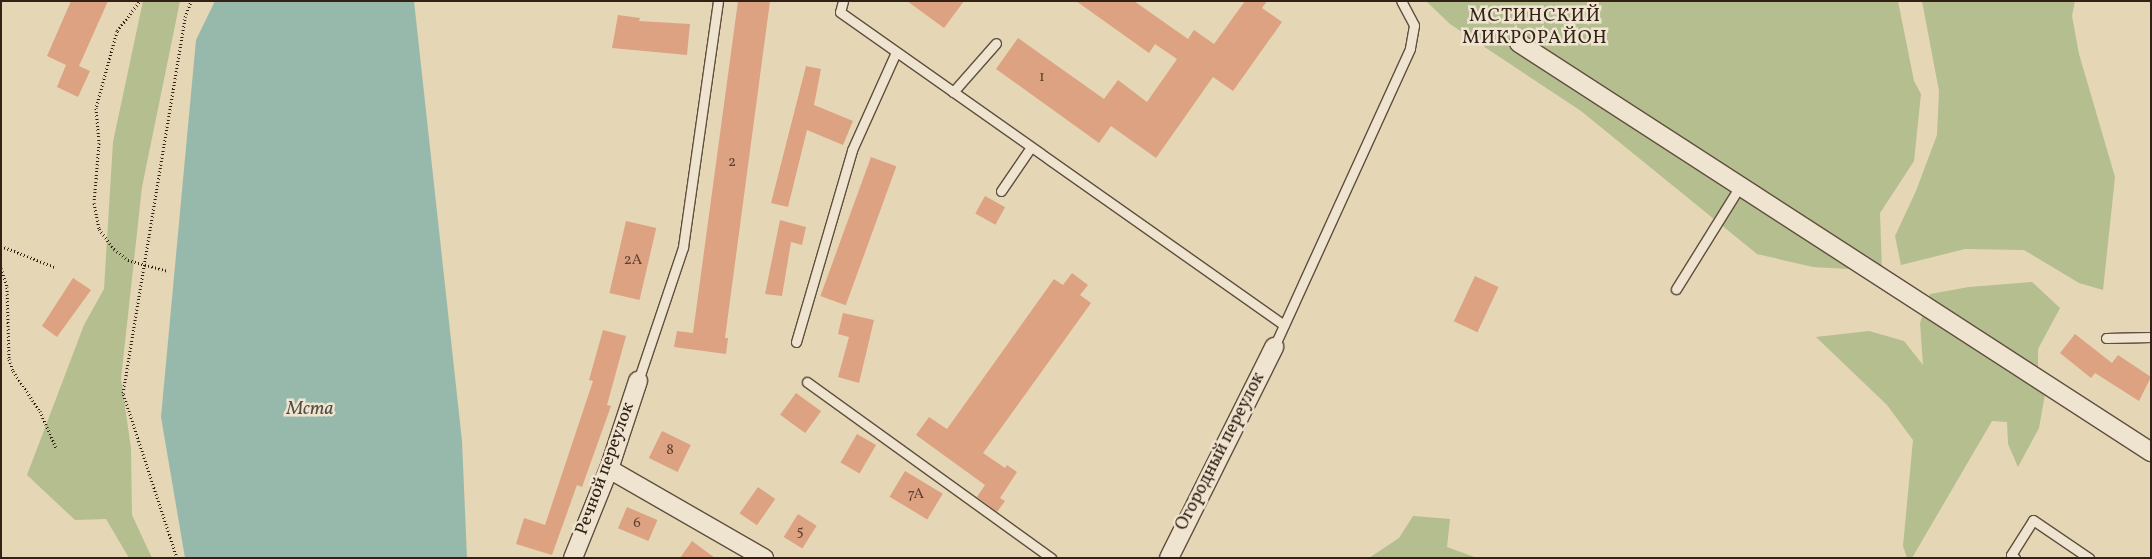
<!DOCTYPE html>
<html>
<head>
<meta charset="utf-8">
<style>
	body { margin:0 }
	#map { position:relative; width:2152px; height:559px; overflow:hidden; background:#e5d6b6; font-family:Vollkorn,serif }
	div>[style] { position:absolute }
	.green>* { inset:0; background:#b4be8e }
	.water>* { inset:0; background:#96b9ab }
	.building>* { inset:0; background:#dda282; transform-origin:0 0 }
	.path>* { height:3px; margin-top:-1.5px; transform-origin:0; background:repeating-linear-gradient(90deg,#342116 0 1px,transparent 0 3.5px) }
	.roads { filter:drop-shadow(1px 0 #604e3e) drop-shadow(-1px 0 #604e3e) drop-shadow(0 1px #604e3e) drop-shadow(0 -1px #604e3e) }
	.lane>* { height:9px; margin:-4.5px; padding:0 4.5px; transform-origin:4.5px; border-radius:4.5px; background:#eee4d0 }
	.street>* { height:18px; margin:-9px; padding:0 9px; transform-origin:9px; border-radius:9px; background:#eee4d0 }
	span { translate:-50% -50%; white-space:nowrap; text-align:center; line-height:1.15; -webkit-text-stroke:5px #eee4d0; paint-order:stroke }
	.number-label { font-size:15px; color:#5e4131 }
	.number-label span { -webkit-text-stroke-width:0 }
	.street-label { font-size:18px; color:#342116 }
	.neighbourhood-label { font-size:19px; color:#342116; letter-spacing:1px }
	.water-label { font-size:19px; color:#514f43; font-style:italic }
	.frame { position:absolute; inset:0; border:2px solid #342116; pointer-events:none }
</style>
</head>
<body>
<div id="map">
	<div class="green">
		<i style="clip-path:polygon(143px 1px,180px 1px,142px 187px,121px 379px,131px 448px,132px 515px,152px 558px,129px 558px,106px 519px,75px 520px,27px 475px,84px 325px,104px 289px,113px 142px)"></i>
		<i style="clip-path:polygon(1426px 1px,1898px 1px,1914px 81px,1921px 94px,1914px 161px,1880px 213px,1882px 271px,1813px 267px,1757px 254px,1581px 111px,1450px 24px)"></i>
		<i style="clip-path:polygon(1922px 1px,2075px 1px,2072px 16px,2079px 54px,2115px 177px,2103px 290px,2079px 283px,2024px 250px,1965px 249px,1901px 265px,1895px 236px,1916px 191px,1937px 135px,1939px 91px)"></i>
		<i style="clip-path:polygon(2032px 282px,2060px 308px,2038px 349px,2038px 371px,2045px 394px,2039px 428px,2018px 467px,2008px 444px,2007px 422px,1992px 421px,1912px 558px,1907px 558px,1903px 546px,1913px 440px,1887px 405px,1816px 337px,1869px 331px,1904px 341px,1923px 365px,1920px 323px,1930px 294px,1969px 287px)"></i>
		<i style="clip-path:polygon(1413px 516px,1450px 519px,1447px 547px,1477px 558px,1369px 558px,1399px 538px)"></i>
	</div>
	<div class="water">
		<i style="clip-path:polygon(215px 1px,414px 1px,462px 441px,467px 558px,185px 558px,161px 417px,196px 40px)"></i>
	</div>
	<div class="building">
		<i style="clip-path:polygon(71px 1px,108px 1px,79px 66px,90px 71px,78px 97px,57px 87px,66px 65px,47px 56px)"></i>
		<i style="clip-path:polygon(738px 1px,770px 1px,725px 338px,728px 338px,726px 354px,674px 347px,677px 331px,693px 333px)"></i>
		<i style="clip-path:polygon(907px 1px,964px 1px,944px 28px)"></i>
		<i style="clip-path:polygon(1076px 1px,1134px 1px,1188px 39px,1194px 30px,1214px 44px,1245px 1px,1267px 1px,1262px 8px,1282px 22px,1233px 91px,1213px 77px,1156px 158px,1111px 126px,1099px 143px,996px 69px,1018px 38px,1104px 99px,1118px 80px,1147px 102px,1177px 59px,1155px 44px,1149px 53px)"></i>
		<i style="clip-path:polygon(618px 15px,640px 18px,639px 21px,690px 24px,687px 55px,612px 48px)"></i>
		<i style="clip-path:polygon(806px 66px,821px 69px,814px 105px,853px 121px,843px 145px,807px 130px,788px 207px,771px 203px)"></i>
		<i style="left:871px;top:157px;width:27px;height:148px;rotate:20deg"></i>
		<i style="left:985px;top:196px;width:23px;height:20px;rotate:29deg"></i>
		<i style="clip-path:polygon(780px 220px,806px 227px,802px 245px,791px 242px,782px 296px,765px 294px)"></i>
		<i style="left:626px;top:221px;width:31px;height:74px;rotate:13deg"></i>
		<i style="clip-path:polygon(1072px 273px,1088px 285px,1080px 295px,1091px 303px,983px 453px,1005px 468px,1007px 465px,1017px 472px,1000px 498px,1005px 501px,997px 512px,977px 497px,985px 485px,916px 435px,929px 417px,947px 429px,1054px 279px,1063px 285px)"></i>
		<i style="left:1475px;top:276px;width:26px;height:50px;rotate:25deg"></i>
		<i style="clip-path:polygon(73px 278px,91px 290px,57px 337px,42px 326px)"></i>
		<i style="clip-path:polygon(843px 313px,874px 320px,859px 383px,838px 377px,849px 337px,838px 334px)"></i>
		<i style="clip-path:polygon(603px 330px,626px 336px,607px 405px,611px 406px,582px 487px,577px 485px,552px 555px,516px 544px,524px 518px,545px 525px,593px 381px,589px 380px)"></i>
		<i style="clip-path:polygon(2075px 334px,2112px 363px,2118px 355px,2151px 377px,2139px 401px,2095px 373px,2091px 378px,2060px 353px)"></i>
		<i style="left:796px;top:393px;width:31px;height:27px;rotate:36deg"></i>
		<i style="left:662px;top:431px;width:32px;height:30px;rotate:26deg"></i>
		<i style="left:857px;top:434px;width:22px;height:33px;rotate:30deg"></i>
		<i style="left:905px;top:471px;width:44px;height:30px;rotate:31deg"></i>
		<i style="left:758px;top:487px;width:21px;height:32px;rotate:35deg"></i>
		<i style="left:627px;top:507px;width:33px;height:23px;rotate:23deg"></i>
		<i style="left:798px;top:514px;width:22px;height:27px;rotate:32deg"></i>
		<i style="clip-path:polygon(692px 541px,715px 558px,680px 558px)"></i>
	</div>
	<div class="path">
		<i style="left:139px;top:2px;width:36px;rotate:127deg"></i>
		<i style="left:117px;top:31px;width:80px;rotate:105.3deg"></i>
		<i style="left:96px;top:108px;width:35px;rotate:85deg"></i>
		<i style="left:99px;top:143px;width:60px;rotate:94.8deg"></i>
		<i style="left:94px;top:203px;width:26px;rotate:79deg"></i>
		<i style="left:99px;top:229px;width:25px;rotate:53deg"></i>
		<i style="left:114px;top:249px;width:18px;rotate:38deg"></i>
		<i style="left:128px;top:260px;width:41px;rotate:15.4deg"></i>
		<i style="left:1px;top:246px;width:58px;rotate:21.3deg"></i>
		<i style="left:1px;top:268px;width:20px;rotate:72deg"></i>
		<i style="left:7px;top:287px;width:72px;rotate:88.4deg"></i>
		<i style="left:9px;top:359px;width:13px;rotate:72deg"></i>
		<i style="left:13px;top:371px;width:48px;rotate:56deg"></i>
		<i style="left:40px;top:411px;width:40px;rotate:66.6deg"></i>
		<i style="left:177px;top:558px;width:174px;rotate:-108.1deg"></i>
		<i style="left:123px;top:393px;width:381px;rotate:-80.6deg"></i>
		<i style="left:185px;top:17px;width:17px;rotate:-69deg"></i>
	</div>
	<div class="roads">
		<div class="lane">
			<i style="left:843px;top:1px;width:11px;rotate:105deg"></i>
			<i style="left:840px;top:12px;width:543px;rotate:35.18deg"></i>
			<i style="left:953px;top:92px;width:65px;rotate:-48.7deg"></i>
			<i style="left:1001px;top:191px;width:53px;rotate:-55.7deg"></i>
			<i style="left:1676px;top:289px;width:121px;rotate:-58.1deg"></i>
			<i style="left:2106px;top:338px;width:45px;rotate:-1.3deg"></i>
			<i style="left:796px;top:342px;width:200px;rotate:-73.7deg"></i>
			<i style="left:852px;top:150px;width:107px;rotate:-65.8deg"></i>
			<i style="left:1274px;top:347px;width:328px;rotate:-65.5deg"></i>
			<i style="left:1410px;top:48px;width:23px;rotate:-80deg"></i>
			<i style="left:1414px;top:25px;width:27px;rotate:-118deg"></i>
			<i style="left:638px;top:381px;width:141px;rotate:-71.4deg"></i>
			<i style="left:683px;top:247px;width:248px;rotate:-81.9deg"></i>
			<i style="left:807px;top:382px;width:301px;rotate:35.8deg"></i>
			<i style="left:2015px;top:558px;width:5px;rotate:-143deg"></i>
			<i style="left:2011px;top:555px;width:41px;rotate:-57.8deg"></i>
			<i style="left:2033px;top:520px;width:68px;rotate:34.2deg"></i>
		</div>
		<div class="street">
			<i style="left:1519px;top:43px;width:753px;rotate:32.91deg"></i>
			<i style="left:609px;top:469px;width:179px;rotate:29.9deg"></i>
			<i style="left:573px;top:558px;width:96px;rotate:-68deg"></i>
			<i style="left:609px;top:469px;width:93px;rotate:-71.8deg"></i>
			<i style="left:1169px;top:558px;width:236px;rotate:-63.5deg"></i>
		</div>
	</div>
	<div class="number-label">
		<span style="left:1042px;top:78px">1</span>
		<span style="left:732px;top:163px">2</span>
		<span style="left:633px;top:261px">2А</span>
		<span style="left:670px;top:451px">8</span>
		<span style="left:916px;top:495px">7А</span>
		<span style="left:637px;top:524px">6</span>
		<span style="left:800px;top:532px">5</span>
	</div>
	<div class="street-label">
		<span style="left:1221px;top:452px;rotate:-63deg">Огородный переулок</span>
		<span style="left:606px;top:469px;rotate:-70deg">Речной переулок</span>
	</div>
	<div class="neighbourhood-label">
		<span style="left:1535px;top:28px">МСТИНСКИЙ<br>МИКРОРАЙОН</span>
	</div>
	<div class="water-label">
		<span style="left:310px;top:410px">Мста</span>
	</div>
	<div class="frame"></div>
</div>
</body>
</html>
